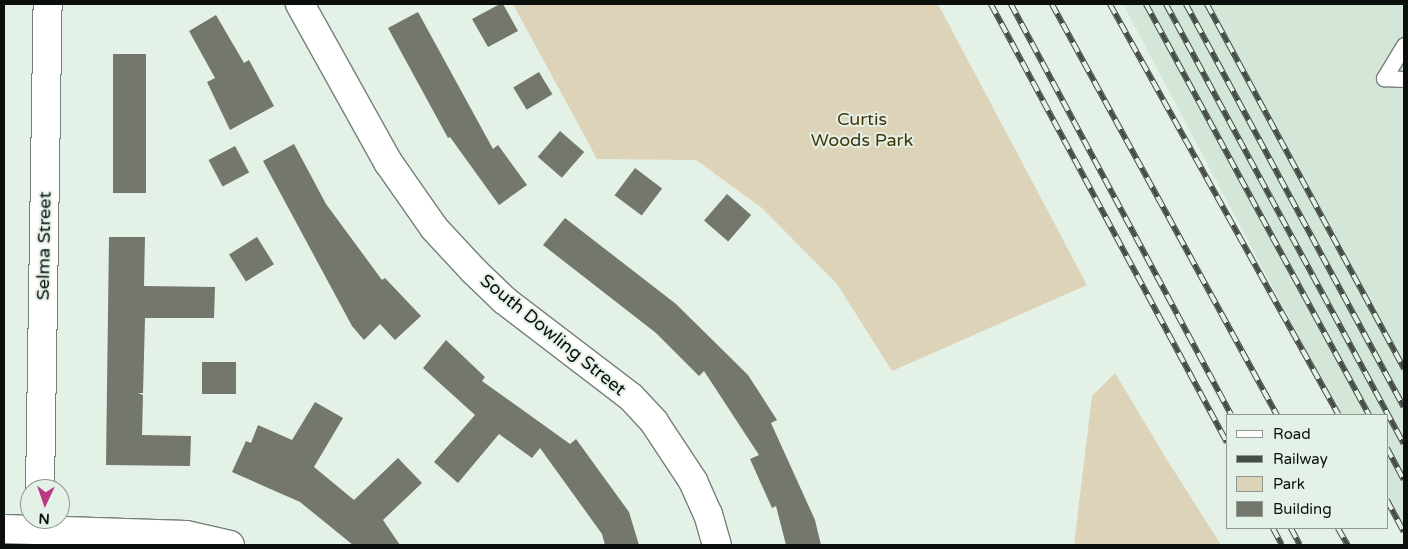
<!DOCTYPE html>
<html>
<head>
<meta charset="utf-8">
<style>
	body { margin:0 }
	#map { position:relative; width:1408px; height:549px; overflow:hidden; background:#e4f1e7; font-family:"Varela Round",sans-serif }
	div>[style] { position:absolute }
	.built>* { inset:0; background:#d3e6d8 }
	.green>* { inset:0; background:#ddd3b9 }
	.building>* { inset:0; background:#73776c; transform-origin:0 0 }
	.roads { filter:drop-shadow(1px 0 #758078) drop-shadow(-1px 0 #758078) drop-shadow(0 1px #758078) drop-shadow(0 -1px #758078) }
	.lane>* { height:15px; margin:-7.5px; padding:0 7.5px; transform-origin:7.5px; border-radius:7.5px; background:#fff }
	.street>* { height:28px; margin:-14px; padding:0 14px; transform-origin:14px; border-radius:14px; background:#fff }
	.rail>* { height:5.5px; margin-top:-2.75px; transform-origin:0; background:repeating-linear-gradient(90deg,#e4f1e7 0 11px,#464d48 0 22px); box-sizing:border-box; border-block:1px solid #464d48 }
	span { translate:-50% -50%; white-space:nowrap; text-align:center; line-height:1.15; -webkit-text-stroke:4px #e4f1e7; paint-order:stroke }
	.park-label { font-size:18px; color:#453509 }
	.street-label { font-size:18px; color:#0c100d }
	.frame { position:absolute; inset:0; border:5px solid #0c100d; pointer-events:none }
	.legend { position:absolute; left:1226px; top:414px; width:162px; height:115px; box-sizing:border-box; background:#e4f1e7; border:1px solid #8e9790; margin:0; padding:6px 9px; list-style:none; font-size:15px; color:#0c100d }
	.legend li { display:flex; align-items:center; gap:10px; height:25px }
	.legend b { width:25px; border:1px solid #8e9790 }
	.north { position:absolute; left:20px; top:479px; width:50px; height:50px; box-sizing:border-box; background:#e4f1e7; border:1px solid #8e9790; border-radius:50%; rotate:183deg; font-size:14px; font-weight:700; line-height:20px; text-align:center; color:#0c100d }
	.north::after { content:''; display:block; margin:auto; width:18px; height:22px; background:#b93984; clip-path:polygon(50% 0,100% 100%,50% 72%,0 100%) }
</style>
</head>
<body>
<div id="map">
	<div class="built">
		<i style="clip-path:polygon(1123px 4px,1404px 4px,1404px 536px,1387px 503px,1387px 415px,1340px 415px)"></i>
	</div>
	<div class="green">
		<i style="clip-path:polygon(513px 4px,938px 4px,1087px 285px,892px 371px,837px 284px,762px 208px,696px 160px,597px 159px)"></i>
		<i style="clip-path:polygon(1115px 373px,1164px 455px,1221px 545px,1074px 545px,1092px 396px)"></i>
	</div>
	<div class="building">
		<i style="clip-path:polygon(500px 4px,503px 4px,518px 31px,488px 47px,472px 19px)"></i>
		<i style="clip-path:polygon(418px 12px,493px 149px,498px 145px,527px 185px,499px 205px,450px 137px,448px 138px,388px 28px)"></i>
		<i style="clip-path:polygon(216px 15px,244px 63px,249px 60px,274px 106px,230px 130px,207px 82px,215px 78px,189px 31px)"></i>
		<i style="left:113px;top:54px;width:33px;height:139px"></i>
		<i style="left:539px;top:72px;width:26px;height:30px;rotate:59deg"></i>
		<i style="left:560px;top:131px;width:32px;height:34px;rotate:41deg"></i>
		<i style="clip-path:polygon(294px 144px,326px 204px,382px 280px,385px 278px,421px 316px,395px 340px,380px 324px,364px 340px,352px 326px,263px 161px)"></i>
		<i style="left:235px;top:146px;width:30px;height:30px;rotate:62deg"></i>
		<i style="left:635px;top:168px;width:34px;height:34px;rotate:37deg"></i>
		<i style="left:727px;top:194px;width:32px;height:35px;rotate:41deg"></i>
		<i style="clip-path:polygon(565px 218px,676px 304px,748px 375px,777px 420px,771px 423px,815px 520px,821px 545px,786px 545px,776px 506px,772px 508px,750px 459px,759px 455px,704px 371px,699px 376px,656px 333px,543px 245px)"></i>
		<i style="clip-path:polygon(109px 237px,145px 237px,144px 286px,215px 287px,214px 318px,145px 318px,143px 393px,138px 393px,143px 395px,142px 435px,191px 436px,190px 466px,106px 465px)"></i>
		<i style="left:257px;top:237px;width:32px;height:33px;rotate:58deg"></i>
		<i style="clip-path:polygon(446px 340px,485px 377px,482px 381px,570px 444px,576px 439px,629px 512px,639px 545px,605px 545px,602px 534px,540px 448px,532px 458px,499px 434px,458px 483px,434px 462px,475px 415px,423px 368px)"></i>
		<i style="left:202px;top:362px;width:34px;height:32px"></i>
		<i style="clip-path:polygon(315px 402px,343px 418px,314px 467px,354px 500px,398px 458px,422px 483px,383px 520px,400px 545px,353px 545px,300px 502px,232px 472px,246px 441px,251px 443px,258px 425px,292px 440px)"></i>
	</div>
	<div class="roads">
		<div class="lane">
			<i style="left:1404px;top:45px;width:39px;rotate:121deg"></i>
			<i style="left:1384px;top:78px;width:20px;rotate:3deg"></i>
		</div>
		<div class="street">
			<i style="left:300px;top:4px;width:181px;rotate:60.9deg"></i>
			<i style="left:388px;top:162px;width:80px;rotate:55.1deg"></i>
			<i style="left:434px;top:228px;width:59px;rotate:47.1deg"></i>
			<i style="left:474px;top:271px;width:42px;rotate:44deg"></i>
			<i style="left:504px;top:300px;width:160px;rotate:37.4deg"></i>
			<i style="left:631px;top:397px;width:34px;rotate:47deg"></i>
			<i style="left:654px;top:422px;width:71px;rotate:56.5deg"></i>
			<i style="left:693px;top:481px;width:36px;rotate:66deg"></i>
			<i style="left:708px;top:514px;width:32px;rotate:74deg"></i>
			<i style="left:40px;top:489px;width:485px;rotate:-89.1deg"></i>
			<i style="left:4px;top:529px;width:182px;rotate:1.9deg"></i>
			<i style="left:186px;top:535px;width:45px;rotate:12.8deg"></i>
		</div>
	</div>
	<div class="rail">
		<i style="left:991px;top:4px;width:498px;rotate:61.7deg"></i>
		<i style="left:1011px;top:4px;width:466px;rotate:61.8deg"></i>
		<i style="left:1052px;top:4px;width:469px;rotate:61.3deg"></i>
		<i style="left:1110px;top:4px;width:470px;rotate:60.9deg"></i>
		<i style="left:1146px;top:4px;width:468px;rotate:61.5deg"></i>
		<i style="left:1166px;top:4px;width:500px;rotate:61.59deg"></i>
		<i style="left:1186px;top:4px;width:458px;rotate:61.6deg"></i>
		<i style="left:1207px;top:4px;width:415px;rotate:61.6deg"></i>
		<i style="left:1387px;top:448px;width:36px;rotate:62deg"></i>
		<i style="left:1387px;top:500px;width:36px;rotate:62deg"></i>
		<i style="left:1273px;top:528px;width:19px;rotate:62deg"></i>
		<i style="left:1291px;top:528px;width:19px;rotate:62deg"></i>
		<i style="left:1338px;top:528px;width:20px;rotate:60deg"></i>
	</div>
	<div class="park-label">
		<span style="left:862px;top:130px">Curtis<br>Woods Park</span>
	</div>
	<div class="street-label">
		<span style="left:44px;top:246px;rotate:-89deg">Selma Street</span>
		<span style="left:553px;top:335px;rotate:39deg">South Dowling Street</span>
	</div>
	<div class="frame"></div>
	<ul class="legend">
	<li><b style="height:6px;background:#fff"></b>Road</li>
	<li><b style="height:6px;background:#464d48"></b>Railway</li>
	<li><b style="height:14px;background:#ddd3b9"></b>Park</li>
	<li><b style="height:14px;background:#73776c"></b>Building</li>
	</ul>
	<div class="north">N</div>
</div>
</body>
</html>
